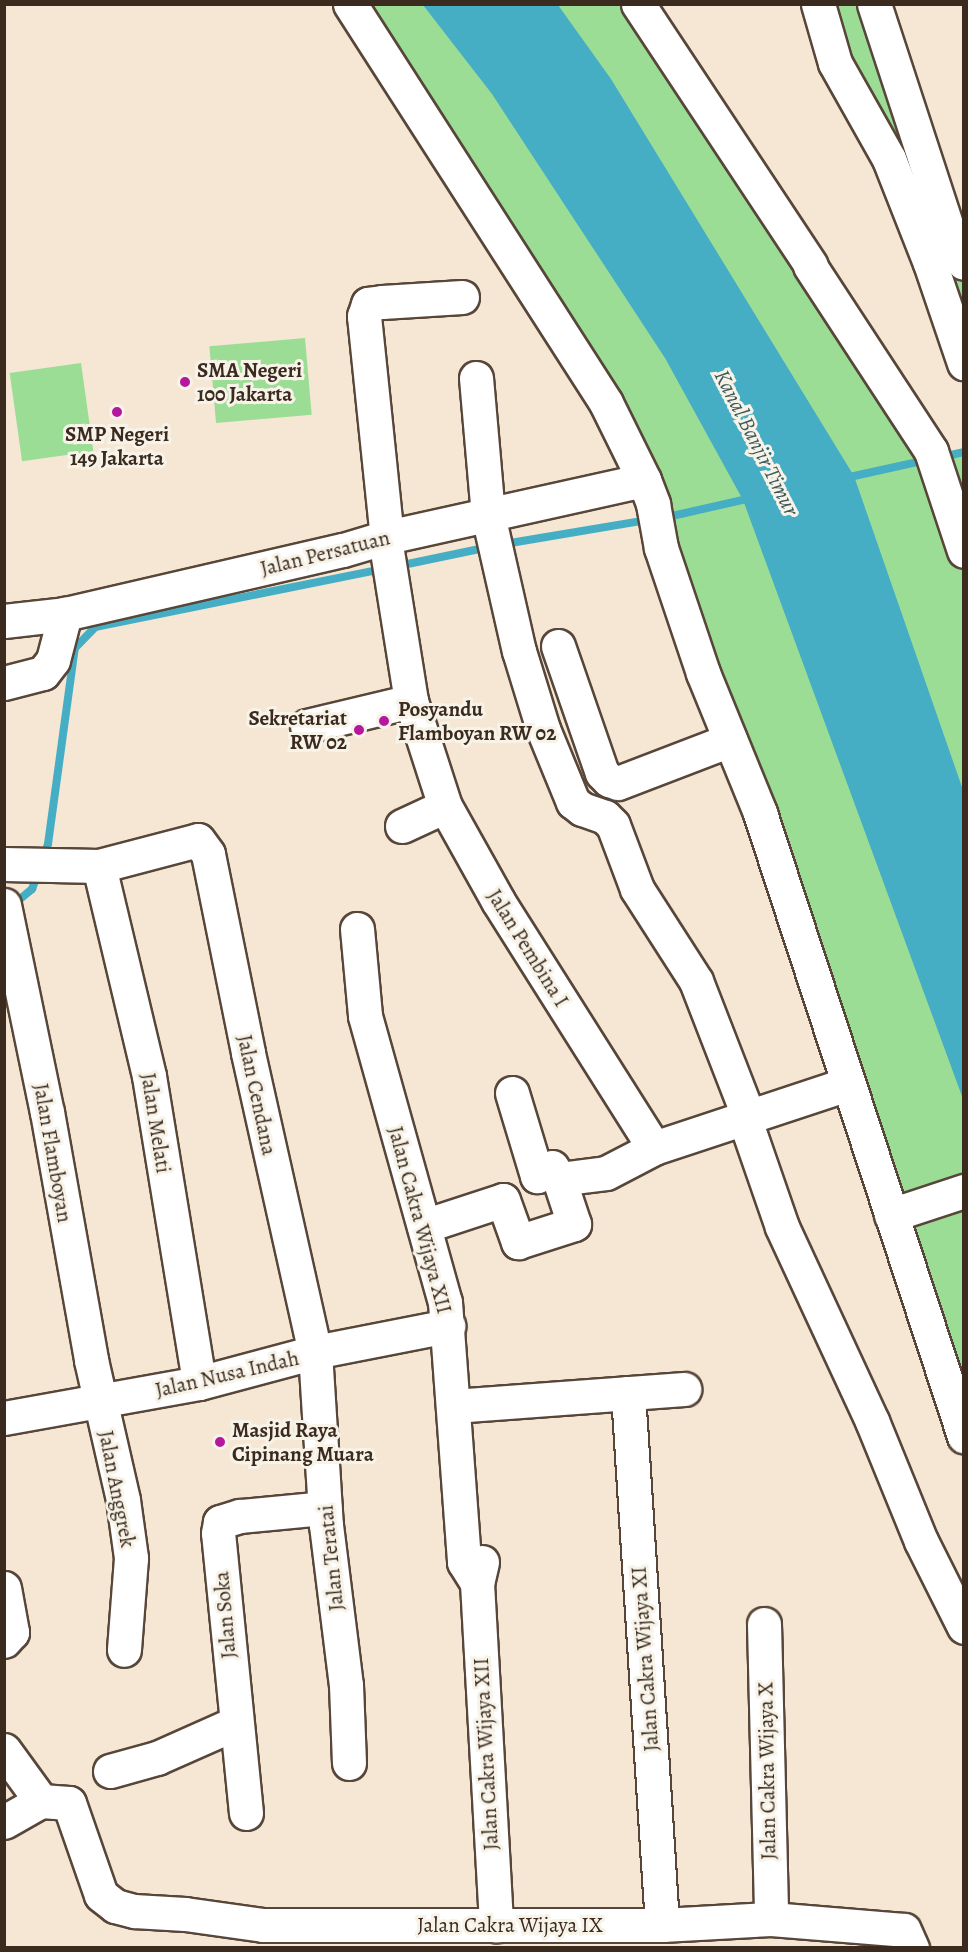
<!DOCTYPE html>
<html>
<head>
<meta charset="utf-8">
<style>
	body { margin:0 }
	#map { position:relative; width:968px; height:1952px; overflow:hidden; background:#f5e7d3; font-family:Alegreya,serif }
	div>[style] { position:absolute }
	.green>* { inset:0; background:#9bdd95; transform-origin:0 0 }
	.water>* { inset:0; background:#45aec4 }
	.stream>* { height:8px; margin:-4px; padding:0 4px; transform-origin:4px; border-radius:4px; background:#45aec4 }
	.roads { filter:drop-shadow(2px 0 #574639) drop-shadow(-2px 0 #574639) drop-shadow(0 2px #574639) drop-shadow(0 -2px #574639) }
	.minor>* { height:33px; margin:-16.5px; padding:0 16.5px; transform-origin:16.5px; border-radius:16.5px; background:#fff }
	.major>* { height:33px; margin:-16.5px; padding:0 16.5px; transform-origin:16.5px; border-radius:16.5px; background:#fff }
	.dots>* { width:16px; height:16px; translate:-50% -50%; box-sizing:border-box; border:3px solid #f7f3e8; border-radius:50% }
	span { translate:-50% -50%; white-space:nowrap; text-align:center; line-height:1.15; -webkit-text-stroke:6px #f7f3e8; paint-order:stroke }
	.poi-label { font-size:21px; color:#3b2a1e; font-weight:700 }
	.left { translate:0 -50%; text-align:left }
	.right { translate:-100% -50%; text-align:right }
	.street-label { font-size:21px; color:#3b2a1e }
	.water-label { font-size:22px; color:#3e5858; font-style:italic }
	.frame { position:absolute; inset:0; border:6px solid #3b2a1e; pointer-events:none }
</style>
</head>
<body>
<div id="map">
	<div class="green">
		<i style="clip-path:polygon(350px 5px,638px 5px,931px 451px,964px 551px,963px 1436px,652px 504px)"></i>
		<i style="clip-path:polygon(818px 5px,874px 5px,963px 263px,963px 363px)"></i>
		<i style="left:305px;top:338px;width:77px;height:96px;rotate:85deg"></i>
		<i style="left:81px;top:363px;width:89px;height:72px;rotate:82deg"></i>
		<i style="clip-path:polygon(963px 452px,963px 544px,936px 458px)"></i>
	</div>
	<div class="water">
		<i style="clip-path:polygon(423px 5px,558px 5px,611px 79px,854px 476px,963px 790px,963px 1099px,743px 500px,665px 358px,492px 94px)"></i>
	</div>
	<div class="stream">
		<i style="left:942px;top:457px;width:23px;rotate:-13deg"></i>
		<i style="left:845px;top:478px;width:84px;rotate:-12.4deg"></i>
		<i style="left:663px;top:518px;width:90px;rotate:-12.8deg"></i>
		<i style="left:504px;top:544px;width:146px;rotate:-9.5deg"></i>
		<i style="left:398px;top:566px;width:93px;rotate:-11.8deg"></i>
		<i style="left:44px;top:856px;width:13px;rotate:-72deg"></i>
		<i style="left:48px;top:844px;width:198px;rotate:-82.2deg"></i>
		<i style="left:75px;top:648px;width:29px;rotate:-46deg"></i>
		<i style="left:95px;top:627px;width:294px;rotate:-11.4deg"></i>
		<i style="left:13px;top:905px;width:25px;rotate:-40deg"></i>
		<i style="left:32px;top:889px;width:17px;rotate:-69deg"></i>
	</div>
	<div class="roads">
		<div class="minor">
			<i style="left:350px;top:4px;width:474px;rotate:57.3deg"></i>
			<i style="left:606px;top:403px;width:86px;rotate:63.7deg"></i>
			<i style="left:644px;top:480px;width:26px;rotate:69deg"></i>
			<i style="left:653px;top:504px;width:45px;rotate:79.7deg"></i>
			<i style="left:661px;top:548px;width:132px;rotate:71.4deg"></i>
			<i style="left:703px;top:673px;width:151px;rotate:67.8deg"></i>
			<i style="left:760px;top:813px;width:656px;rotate:71.87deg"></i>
			<i style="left:638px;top:4px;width:313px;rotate:56.5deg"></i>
			<i style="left:810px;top:266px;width:221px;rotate:56.8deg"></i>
			<i style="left:931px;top:451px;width:105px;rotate:71.7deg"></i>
			<i style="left:462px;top:297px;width:80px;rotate:176.4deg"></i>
			<i style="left:382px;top:302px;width:14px;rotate:172deg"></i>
			<i style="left:368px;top:304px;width:13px;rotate:108deg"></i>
			<i style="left:364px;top:316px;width:222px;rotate:84.1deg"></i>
			<i style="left:387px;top:537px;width:14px;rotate:90deg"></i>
			<i style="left:387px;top:551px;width:152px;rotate:80.9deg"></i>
			<i style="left:411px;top:701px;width:110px;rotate:72.1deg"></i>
			<i style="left:445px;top:806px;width:109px;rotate:60.8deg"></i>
			<i style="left:498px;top:901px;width:292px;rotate:57.7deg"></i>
			<i style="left:654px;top:1148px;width:204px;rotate:-18.3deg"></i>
			<i style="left:476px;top:378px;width:138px;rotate:85deg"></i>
			<i style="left:488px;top:515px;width:139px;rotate:77.2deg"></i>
			<i style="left:519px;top:651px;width:82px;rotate:72.9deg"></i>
			<i style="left:543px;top:729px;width:79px;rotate:67.7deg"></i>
			<i style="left:573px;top:802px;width:11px;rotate:38deg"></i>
			<i style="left:582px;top:809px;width:24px;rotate:19deg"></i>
			<i style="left:605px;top:817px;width:11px;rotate:45deg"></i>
			<i style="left:613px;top:825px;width:68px;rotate:69.4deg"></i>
			<i style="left:637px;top:889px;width:109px;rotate:57.3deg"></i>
			<i style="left:696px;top:981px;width:144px;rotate:68.8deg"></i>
			<i style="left:4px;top:621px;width:61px;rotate:-6.5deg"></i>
			<i style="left:65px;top:614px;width:285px;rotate:-13deg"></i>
			<i style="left:343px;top:550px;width:46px;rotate:-16.5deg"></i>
			<i style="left:387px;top:537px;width:263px;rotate:-12.5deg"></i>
			<i style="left:558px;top:646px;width:134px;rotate:70.9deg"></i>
			<i style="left:602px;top:773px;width:10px;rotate:45deg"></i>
			<i style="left:609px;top:780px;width:9px;rotate:18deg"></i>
			<i style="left:618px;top:783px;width:120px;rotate:-21deg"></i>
			<i style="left:4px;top:683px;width:40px;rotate:-14.4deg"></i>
			<i style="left:43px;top:673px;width:16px;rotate:-52deg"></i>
			<i style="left:53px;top:660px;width:48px;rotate:-75.4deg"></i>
			<i style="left:307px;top:726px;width:107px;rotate:-13.5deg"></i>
			<i style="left:402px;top:826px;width:47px;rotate:-24.9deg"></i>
			<i style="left:4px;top:864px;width:95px;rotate:1.2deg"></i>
			<i style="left:99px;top:866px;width:102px;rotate:-14.7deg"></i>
			<i style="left:198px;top:840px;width:17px;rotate:54deg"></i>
			<i style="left:208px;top:854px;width:203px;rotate:78.6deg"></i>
			<i style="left:248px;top:1053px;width:306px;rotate:77.4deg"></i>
			<i style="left:315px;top:1352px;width:173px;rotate:86.4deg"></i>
			<i style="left:326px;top:1525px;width:161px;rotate:82.9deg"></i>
			<i style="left:346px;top:1685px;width:78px;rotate:87.8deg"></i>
			<i style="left:99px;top:866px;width:216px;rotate:76.6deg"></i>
			<i style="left:149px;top:1076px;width:311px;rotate:80.7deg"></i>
			<i style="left:4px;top:905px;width:211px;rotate:78.3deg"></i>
			<i style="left:47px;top:1112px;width:252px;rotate:79.9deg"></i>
			<i style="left:91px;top:1360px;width:144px;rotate:77.1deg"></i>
			<i style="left:123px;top:1500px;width:59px;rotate:82.1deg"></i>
			<i style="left:131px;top:1558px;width:92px;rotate:94.4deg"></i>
			<i style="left:357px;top:929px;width:87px;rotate:84.7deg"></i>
			<i style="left:365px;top:1016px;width:297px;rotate:74.4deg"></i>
			<i style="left:445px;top:1302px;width:261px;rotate:85.8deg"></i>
			<i style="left:464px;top:1562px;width:25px;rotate:58deg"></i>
			<i style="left:512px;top:1093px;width:87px;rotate:73.2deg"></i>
			<i style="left:537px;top:1176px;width:17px;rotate:-31deg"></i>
			<i style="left:552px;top:1167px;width:14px;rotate:60deg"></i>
			<i style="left:744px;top:1117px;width:116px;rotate:70.9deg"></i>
			<i style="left:782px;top:1227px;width:214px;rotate:65.1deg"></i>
			<i style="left:872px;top:1421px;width:130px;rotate:67.8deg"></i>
			<i style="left:921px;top:1541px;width:96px;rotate:63.4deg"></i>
			<i style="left:891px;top:1215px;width:77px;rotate:-18.2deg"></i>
			<i style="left:424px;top:1226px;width:83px;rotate:-18.2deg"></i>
			<i style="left:503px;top:1200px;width:45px;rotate:70.3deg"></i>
			<i style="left:518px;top:1242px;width:59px;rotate:-17.8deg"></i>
			<i style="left:574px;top:1224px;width:47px;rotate:-108.4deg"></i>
			<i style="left:559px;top:1179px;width:47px;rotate:-7.3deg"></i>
			<i style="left:606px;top:1173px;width:54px;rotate:-27.5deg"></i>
			<i style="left:628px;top:1393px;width:533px;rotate:86.34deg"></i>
			<i style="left:453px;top:1406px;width:232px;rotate:-4.2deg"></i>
			<i style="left:4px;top:1418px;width:198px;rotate:-10.2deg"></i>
			<i style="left:199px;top:1383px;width:120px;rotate:-15deg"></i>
			<i style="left:315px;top:1352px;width:136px;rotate:-11.1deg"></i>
			<i style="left:482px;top:1562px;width:22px;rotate:103deg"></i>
			<i style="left:477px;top:1583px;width:343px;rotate:86.8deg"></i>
			<i style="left:4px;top:1588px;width:45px;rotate:79.7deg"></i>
			<i style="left:12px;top:1632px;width:12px;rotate:132deg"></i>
			<i style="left:764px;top:1624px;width:295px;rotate:88.6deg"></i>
			<i style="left:4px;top:1750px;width:63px;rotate:54deg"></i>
			<i style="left:110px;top:1771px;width:49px;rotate:-15.5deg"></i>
			<i style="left:157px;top:1758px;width:86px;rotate:-23.9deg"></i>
			<i style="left:246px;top:1813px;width:281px;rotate:-95.7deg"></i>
			<i style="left:218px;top:1533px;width:11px;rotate:-80deg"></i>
			<i style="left:220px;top:1522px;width:21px;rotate:-17deg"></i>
			<i style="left:240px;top:1516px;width:85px;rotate:-5.4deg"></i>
			<i style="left:4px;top:1822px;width:43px;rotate:-29.6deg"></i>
			<i style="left:41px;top:1801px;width:28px;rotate:4deg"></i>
			<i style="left:69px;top:1803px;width:97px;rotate:70.8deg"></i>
			<i style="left:101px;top:1895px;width:18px;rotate:38deg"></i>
			<i style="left:115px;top:1906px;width:20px;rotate:15deg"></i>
			<i style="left:134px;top:1911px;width:51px;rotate:3.4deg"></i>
			<i style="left:185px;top:1914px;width:79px;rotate:8deg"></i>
			<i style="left:263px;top:1925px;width:399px"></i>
			<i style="left:662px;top:1925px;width:109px;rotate:-3.2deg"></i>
			<i style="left:771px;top:1919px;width:133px;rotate:4.7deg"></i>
			<i style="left:904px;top:1930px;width:20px;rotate:66deg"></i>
		</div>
		<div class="major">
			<i style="left:818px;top:4px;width:61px;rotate:73.9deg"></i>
			<i style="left:835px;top:63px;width:110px;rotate:60.6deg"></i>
			<i style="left:889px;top:159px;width:112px;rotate:68.5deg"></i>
			<i style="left:930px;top:263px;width:106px;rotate:71.2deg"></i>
			<i style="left:874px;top:4px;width:248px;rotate:71.9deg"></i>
			<i style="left:951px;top:240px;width:26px;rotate:61deg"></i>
		</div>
	</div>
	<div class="dots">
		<i style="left:185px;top:382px;background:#b5179e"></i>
		<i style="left:117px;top:412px;background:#b5179e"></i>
		<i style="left:384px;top:721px;background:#b5179e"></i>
		<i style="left:359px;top:730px;background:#b5179e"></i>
		<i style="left:220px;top:1442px;background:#b5179e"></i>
	</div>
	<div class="poi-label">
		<span class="left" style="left:197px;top:382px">SMA Negeri<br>100 Jakarta</span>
		<span style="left:117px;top:446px">SMP Negeri<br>149 Jakarta</span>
		<span class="left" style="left:398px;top:721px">Posyandu<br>Flamboyan RW 02</span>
		<span class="right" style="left:347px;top:730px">Sekretariat<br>RW 02</span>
		<span class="left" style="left:232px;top:1442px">Masjid Raya<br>Cipinang Muara</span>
	</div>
	<div class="street-label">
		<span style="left:325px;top:553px;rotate:-14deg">Jalan Persatuan</span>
		<span style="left:528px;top:948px;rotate:58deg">Jalan Pembina I</span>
		<span style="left:257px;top:1095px;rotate:78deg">Jalan Cendana</span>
		<span style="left:156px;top:1123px;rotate:81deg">Jalan Melati</span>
		<span style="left:53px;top:1153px;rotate:80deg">Jalan Flamboyan</span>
		<span style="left:420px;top:1220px;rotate:75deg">Jalan Cakra Wijaya XII</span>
		<span style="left:227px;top:1374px;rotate:-13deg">Jalan Nusa Indah</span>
		<span style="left:117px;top:1489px;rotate:79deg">Jalan Anggrek</span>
		<span style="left:331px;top:1558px;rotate:-96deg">Jalan Teratai</span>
		<span style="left:225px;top:1615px;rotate:-95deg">Jalan Soka</span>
		<span style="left:645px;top:1659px;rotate:-94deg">Jalan Cakra Wijaya XI</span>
		<span style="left:486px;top:1754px;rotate:-93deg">Jalan Cakra Wijaya XII</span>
		<span style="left:767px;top:1771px;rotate:-91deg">Jalan Cakra Wijaya X</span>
		<span style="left:510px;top:1925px">Jalan Cakra Wijaya IX</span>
	</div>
	<div class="water-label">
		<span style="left:756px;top:443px;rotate:63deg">Kanal Banjir Timur</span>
	</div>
	<div class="frame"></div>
</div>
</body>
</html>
